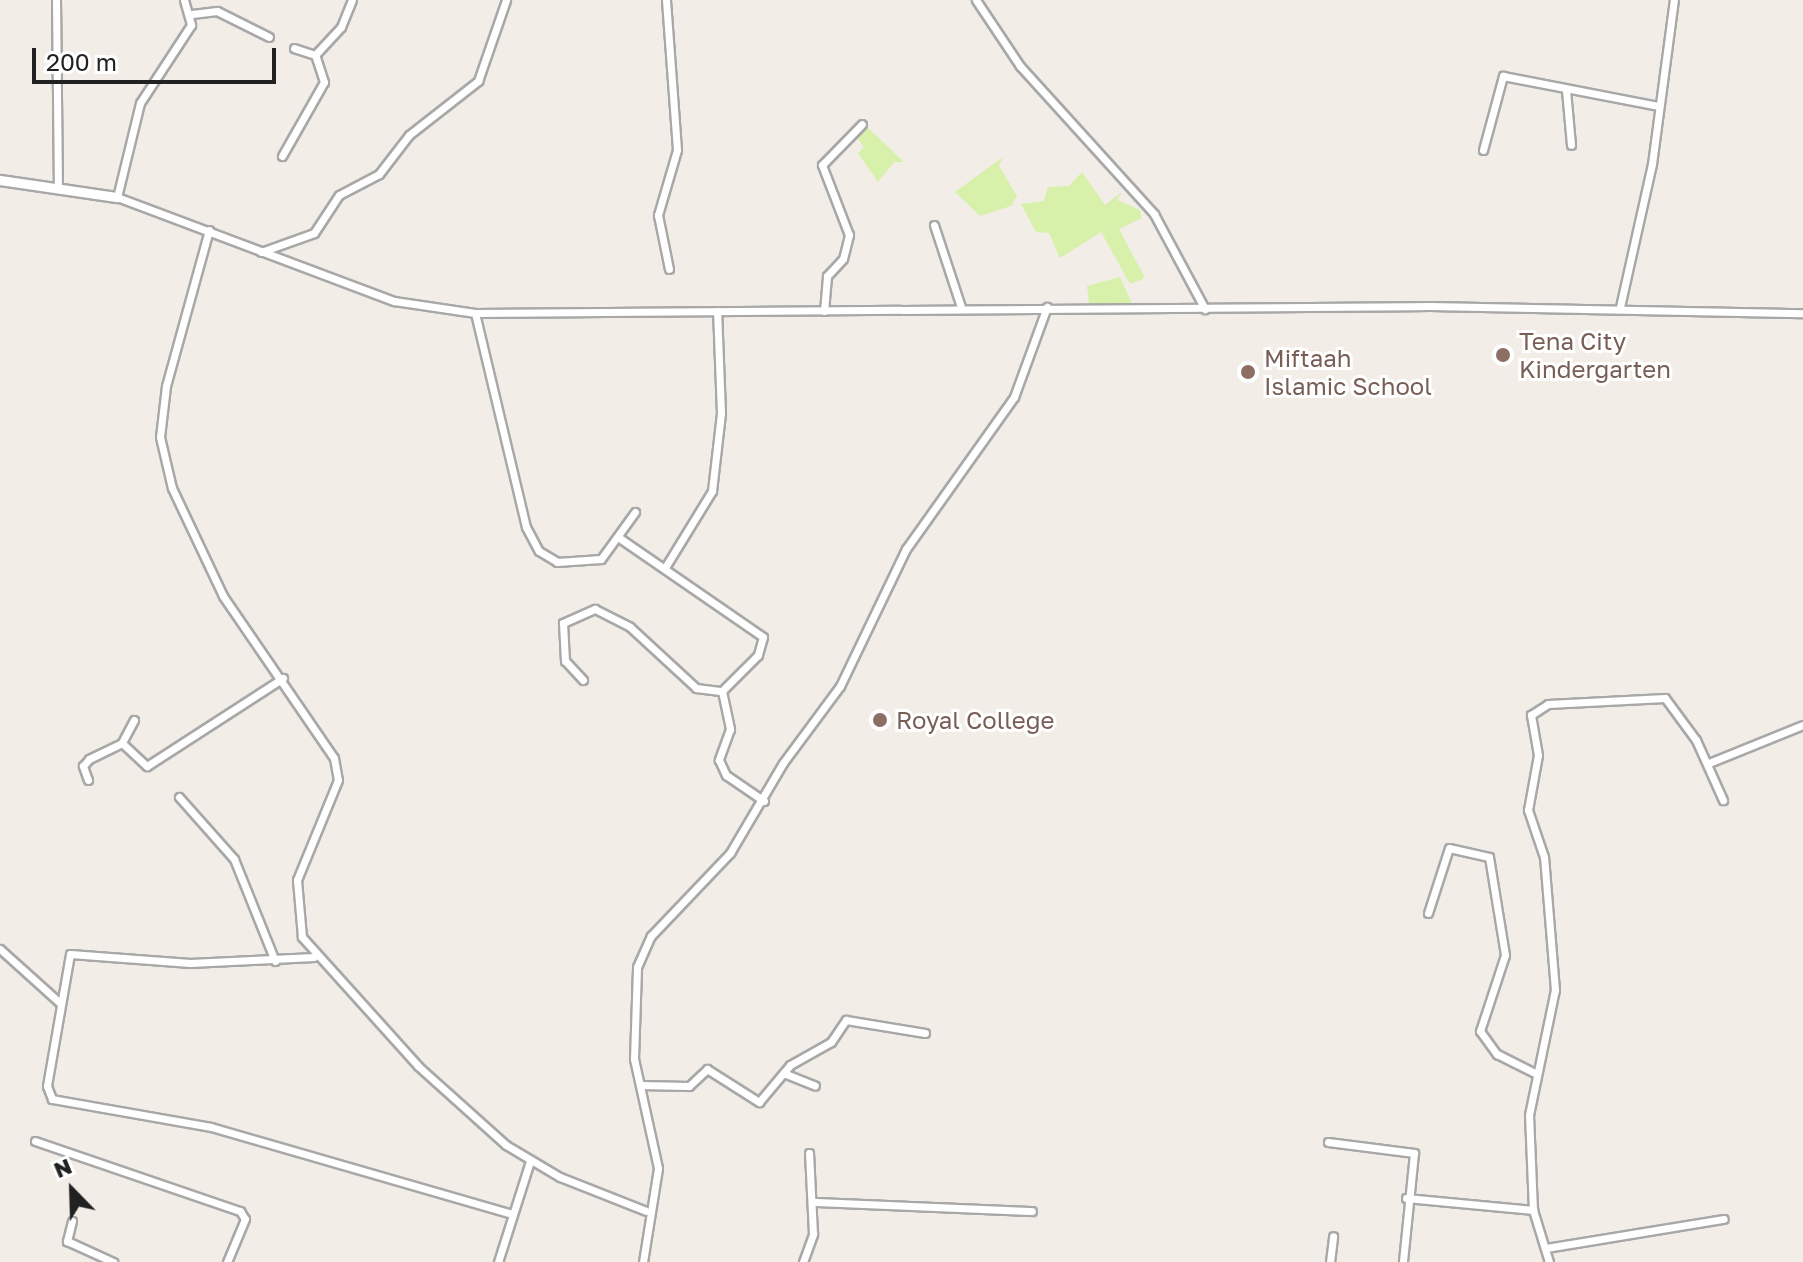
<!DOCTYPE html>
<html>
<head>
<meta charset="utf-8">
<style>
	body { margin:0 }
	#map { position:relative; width:1803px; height:1262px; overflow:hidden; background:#f2ede7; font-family:"Golos Text",sans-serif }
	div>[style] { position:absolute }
	.grass>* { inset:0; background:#d7f0aa }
	.roads { filter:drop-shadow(2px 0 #a8a8a8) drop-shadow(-2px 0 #a8a8a8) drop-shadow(0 2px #a8a8a8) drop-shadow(0 -2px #a8a8a8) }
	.minor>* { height:7px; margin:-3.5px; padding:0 3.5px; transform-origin:3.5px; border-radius:3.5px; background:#fff }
	.tertiary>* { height:9px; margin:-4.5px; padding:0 4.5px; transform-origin:4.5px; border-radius:4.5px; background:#fff }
	.dots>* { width:22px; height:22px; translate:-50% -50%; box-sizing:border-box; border:4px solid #fff; border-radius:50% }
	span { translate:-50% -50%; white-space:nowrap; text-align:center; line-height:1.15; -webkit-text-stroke:6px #fff; paint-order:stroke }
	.education-label { font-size:24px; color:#785e54 }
	.left { translate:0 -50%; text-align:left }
	.north { position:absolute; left:32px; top:1150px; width:80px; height:80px; -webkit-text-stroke:6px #fff; paint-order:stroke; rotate:337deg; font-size:22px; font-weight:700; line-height:32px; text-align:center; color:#212121 }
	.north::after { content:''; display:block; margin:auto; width:28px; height:36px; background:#212121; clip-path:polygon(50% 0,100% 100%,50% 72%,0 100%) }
	.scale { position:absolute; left:32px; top:48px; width:244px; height:36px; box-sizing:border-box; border:4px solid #212121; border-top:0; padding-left:10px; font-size:24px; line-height:28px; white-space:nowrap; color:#212121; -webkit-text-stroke:6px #fff; paint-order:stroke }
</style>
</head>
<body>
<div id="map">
	<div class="grass">
		<i style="clip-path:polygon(866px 126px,904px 162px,894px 162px,878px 182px,858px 153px,864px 147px,855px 135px)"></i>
		<i style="clip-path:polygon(1003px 157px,999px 166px,1017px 196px,1011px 206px,980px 216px,955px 192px)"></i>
		<i style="clip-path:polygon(1082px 172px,1105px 205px,1122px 192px,1117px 200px,1140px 210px,1142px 218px,1119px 229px,1145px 278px,1130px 284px,1101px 232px,1060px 258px,1049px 233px,1036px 232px,1021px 204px,1044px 201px,1048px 187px,1069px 186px)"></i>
		<i style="clip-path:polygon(1120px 277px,1133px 306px,1089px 304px,1087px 286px)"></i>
	</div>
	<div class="roads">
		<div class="minor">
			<i style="left:56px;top:0;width:183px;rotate:89.4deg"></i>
			<i style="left:184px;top:0;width:26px;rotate:74deg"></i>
			<i style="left:191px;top:25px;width:93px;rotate:123.2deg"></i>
			<i style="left:140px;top:103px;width:97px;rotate:103.7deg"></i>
			<i style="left:117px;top:197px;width:296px;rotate:20.6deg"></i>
			<i style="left:394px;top:301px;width:82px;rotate:8.4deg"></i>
			<i style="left:475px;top:313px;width:955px;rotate:-0.42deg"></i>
			<i style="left:1430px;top:306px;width:373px;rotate:1.1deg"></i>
			<i style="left:666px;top:0;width:150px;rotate:85.8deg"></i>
			<i style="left:677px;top:150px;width:68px;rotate:106.3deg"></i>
			<i style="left:658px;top:215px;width:55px;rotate:78.5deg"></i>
			<i style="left:976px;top:0;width:79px;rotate:56.3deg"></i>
			<i style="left:1020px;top:66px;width:200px;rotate:47.8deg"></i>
			<i style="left:1154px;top:214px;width:108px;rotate:61.8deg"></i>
			<i style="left:192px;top:14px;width:25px;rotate:-7deg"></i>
			<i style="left:217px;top:11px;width:58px;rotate:26.6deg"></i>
			<i style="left:315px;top:55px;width:38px;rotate:-47deg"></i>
			<i style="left:341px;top:27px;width:29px;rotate:-68deg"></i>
			<i style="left:1566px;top:90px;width:55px;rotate:84.8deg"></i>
			<i style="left:1483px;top:150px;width:77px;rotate:-74.9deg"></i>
			<i style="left:1503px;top:76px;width:159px;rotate:10.9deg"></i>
			<i style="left:282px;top:156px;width:85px;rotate:-60.4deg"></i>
			<i style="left:324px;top:82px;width:28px;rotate:-108deg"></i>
			<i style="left:315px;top:55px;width:22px;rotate:-162deg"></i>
			<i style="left:934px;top:225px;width:86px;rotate:71.8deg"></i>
			<i style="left:209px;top:230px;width:162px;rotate:105.4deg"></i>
			<i style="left:166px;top:386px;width:51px;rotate:96.7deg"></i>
			<i style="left:160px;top:437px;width:52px;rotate:76.8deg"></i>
			<i style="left:172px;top:488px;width:119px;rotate:64.7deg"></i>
			<i style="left:223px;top:596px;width:196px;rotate:55.6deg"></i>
			<i style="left:334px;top:758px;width:22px;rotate:80deg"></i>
			<i style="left:338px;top:780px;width:108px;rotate:112.3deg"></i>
			<i style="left:297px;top:880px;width:57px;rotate:85deg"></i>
			<i style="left:302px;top:937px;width:173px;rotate:48deg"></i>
			<i style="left:418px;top:1066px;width:118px;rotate:41.9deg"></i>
			<i style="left:506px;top:1145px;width:63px;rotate:30.7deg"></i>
			<i style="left:560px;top:1177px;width:92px;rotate:21.6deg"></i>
			<i style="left:261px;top:252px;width:56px;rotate:-19.7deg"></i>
			<i style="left:314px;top:233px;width:45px;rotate:-56.7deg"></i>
			<i style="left:339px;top:195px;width:45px;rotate:-27.7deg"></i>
			<i style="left:379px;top:174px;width:49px;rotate:-52.4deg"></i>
			<i style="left:409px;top:135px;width:88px;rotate:-38deg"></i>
			<i style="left:478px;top:81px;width:86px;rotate:-70.9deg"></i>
			<i style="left:1620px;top:307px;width:147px;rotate:-77.4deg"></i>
			<i style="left:1652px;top:164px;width:165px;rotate:-82.4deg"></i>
			<i style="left:824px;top:311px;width:35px;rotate:-85deg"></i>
			<i style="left:827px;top:276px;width:23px;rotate:-47deg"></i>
			<i style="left:843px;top:259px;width:25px;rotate:-76deg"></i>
			<i style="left:849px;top:235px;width:75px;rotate:-111.1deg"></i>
			<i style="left:822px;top:165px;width:57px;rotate:-45.7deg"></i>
			<i style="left:475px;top:313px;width:220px;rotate:76.6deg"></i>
			<i style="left:526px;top:527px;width:27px;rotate:62deg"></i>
			<i style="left:539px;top:551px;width:21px;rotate:31deg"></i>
			<i style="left:557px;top:562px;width:44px;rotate:-3.9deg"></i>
			<i style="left:601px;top:559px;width:58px;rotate:-54.1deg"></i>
			<i style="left:618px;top:537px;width:176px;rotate:34.6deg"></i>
			<i style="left:763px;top:637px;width:19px;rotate:106deg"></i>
			<i style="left:758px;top:655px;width:51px;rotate:135deg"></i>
			<i style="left:722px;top:691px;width:39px;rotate:78deg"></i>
			<i style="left:730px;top:729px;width:33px;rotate:110deg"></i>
			<i style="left:719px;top:760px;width:17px;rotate:65deg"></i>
			<i style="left:726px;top:775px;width:46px;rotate:34.4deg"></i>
			<i style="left:666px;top:566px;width:88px;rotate:-58.5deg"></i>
			<i style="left:712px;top:491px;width:79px;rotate:-83.4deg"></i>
			<i style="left:721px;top:413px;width:102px;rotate:-92.2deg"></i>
			<i style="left:583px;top:680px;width:26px;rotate:-133deg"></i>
			<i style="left:565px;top:661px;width:38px;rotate:-93deg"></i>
			<i style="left:563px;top:623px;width:35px;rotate:-24deg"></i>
			<i style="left:595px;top:609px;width:39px;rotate:27deg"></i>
			<i style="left:630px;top:627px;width:90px;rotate:42.7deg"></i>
			<i style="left:696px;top:688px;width:26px;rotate:7deg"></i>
			<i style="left:134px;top:720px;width:26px;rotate:118deg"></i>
			<i style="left:122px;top:743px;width:34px;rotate:43deg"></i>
			<i style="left:147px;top:766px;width:162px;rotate:-32.9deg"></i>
			<i style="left:1709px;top:763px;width:101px;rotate:-22deg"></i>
			<i style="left:88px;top:780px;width:15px;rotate:-110deg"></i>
			<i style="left:83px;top:766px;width:9px;rotate:-49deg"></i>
			<i style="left:89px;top:759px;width:37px;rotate:-26deg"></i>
			<i style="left:179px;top:797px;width:83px;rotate:48.4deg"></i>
			<i style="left:234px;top:859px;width:110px;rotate:68.1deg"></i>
			<i style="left:1428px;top:913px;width:68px;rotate:-72.1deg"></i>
			<i style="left:1449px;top:848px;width:41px;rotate:12.7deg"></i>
			<i style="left:1489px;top:857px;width:99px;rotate:80.7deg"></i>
			<i style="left:1505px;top:955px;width:80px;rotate:108.2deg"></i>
			<i style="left:1480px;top:1031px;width:29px;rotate:54deg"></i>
			<i style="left:1497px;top:1054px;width:42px;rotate:26.6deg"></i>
			<i style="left:0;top:949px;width:82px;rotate:42deg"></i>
			<i style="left:314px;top:957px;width:124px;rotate:177.2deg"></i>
			<i style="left:190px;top:963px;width:120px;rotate:-175.7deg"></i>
			<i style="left:70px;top:954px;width:134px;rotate:99.9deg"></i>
			<i style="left:47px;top:1086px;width:14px;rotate:69deg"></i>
			<i style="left:52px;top:1099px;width:161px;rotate:10deg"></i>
			<i style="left:211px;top:1127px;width:313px;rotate:16.1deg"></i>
			<i style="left:786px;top:1074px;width:31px;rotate:22deg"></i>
			<i style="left:640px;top:1085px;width:49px;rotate:1.2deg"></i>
			<i style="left:689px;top:1086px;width:25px;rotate:-43deg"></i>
			<i style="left:707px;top:1069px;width:62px;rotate:32.4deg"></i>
			<i style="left:759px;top:1102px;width:48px;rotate:-50deg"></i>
			<i style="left:790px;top:1065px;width:47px;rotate:-29.3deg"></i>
			<i style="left:831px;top:1042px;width:27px;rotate:-56deg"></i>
			<i style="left:846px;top:1020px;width:80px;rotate:9.3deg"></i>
			<i style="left:35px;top:1141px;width:217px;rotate:18.9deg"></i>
			<i style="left:240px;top:1211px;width:9px;rotate:58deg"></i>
			<i style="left:245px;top:1219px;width:47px;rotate:112.7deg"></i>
			<i style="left:1328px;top:1142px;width:87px;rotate:7.3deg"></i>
			<i style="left:1414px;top:1153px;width:110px;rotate:95.8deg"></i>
			<i style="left:1406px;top:1198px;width:128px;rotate:5.4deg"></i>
			<i style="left:1533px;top:1210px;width:54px;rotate:72.9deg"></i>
			<i style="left:814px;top:1202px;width:218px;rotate:2.4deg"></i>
			<i style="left:1533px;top:1210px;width:95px;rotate:-92.4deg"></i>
			<i style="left:1529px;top:1115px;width:128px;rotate:-78.3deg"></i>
			<i style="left:1555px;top:990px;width:133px;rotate:-94.7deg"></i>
			<i style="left:1544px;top:857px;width:50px;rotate:-108.8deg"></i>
			<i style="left:1528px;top:810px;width:56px;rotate:-79.7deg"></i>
			<i style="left:1538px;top:755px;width:41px;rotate:-99.9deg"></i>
			<i style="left:1531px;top:715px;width:20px;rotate:-33deg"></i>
			<i style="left:1548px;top:704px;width:117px;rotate:-2.9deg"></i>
			<i style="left:1665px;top:698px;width:52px;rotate:53.6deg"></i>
			<i style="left:1696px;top:740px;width:66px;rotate:65.8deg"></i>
			<i style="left:72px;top:1221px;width:21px;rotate:104deg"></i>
			<i style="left:67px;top:1241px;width:51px;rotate:24.5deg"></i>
			<i style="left:1546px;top:1248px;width:180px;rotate:-9.3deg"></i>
			<i style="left:498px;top:1262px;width:106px;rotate:-72.4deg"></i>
			<i style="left:643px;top:1262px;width:95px;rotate:-80.9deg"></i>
			<i style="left:658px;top:1168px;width:112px;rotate:-102.4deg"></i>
			<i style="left:634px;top:1059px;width:92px;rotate:-88.1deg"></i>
			<i style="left:637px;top:967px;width:34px;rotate:-66deg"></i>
			<i style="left:651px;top:936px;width:115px;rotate:-46.4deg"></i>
			<i style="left:730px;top:853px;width:104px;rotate:-59.5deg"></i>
			<i style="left:783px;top:763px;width:96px;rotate:-53.5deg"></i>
			<i style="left:840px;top:686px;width:152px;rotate:-64.3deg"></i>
			<i style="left:906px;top:549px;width:186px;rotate:-54.6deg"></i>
			<i style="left:1014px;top:397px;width:96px;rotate:-69.9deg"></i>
			<i style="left:803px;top:1262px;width:30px;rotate:-70deg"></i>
			<i style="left:813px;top:1234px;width:81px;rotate:-92.8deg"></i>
			<i style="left:1330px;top:1262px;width:26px;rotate:-83deg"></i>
		</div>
		<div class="tertiary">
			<i style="left:0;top:180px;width:118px;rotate:8.3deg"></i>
		</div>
	</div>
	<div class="dots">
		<i style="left:1503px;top:355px;background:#8d6e63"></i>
		<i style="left:1248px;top:372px;background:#8d6e63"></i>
		<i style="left:880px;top:720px;background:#8d6e63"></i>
	</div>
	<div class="education-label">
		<span class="left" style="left:1519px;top:355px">Tena City<br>Kindergarten</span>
		<span class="left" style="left:1264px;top:372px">Miftaah<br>Islamic School</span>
		<span class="left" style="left:896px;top:720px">Royal College</span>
	</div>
	<div class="north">N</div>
	<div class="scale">200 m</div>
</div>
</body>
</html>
